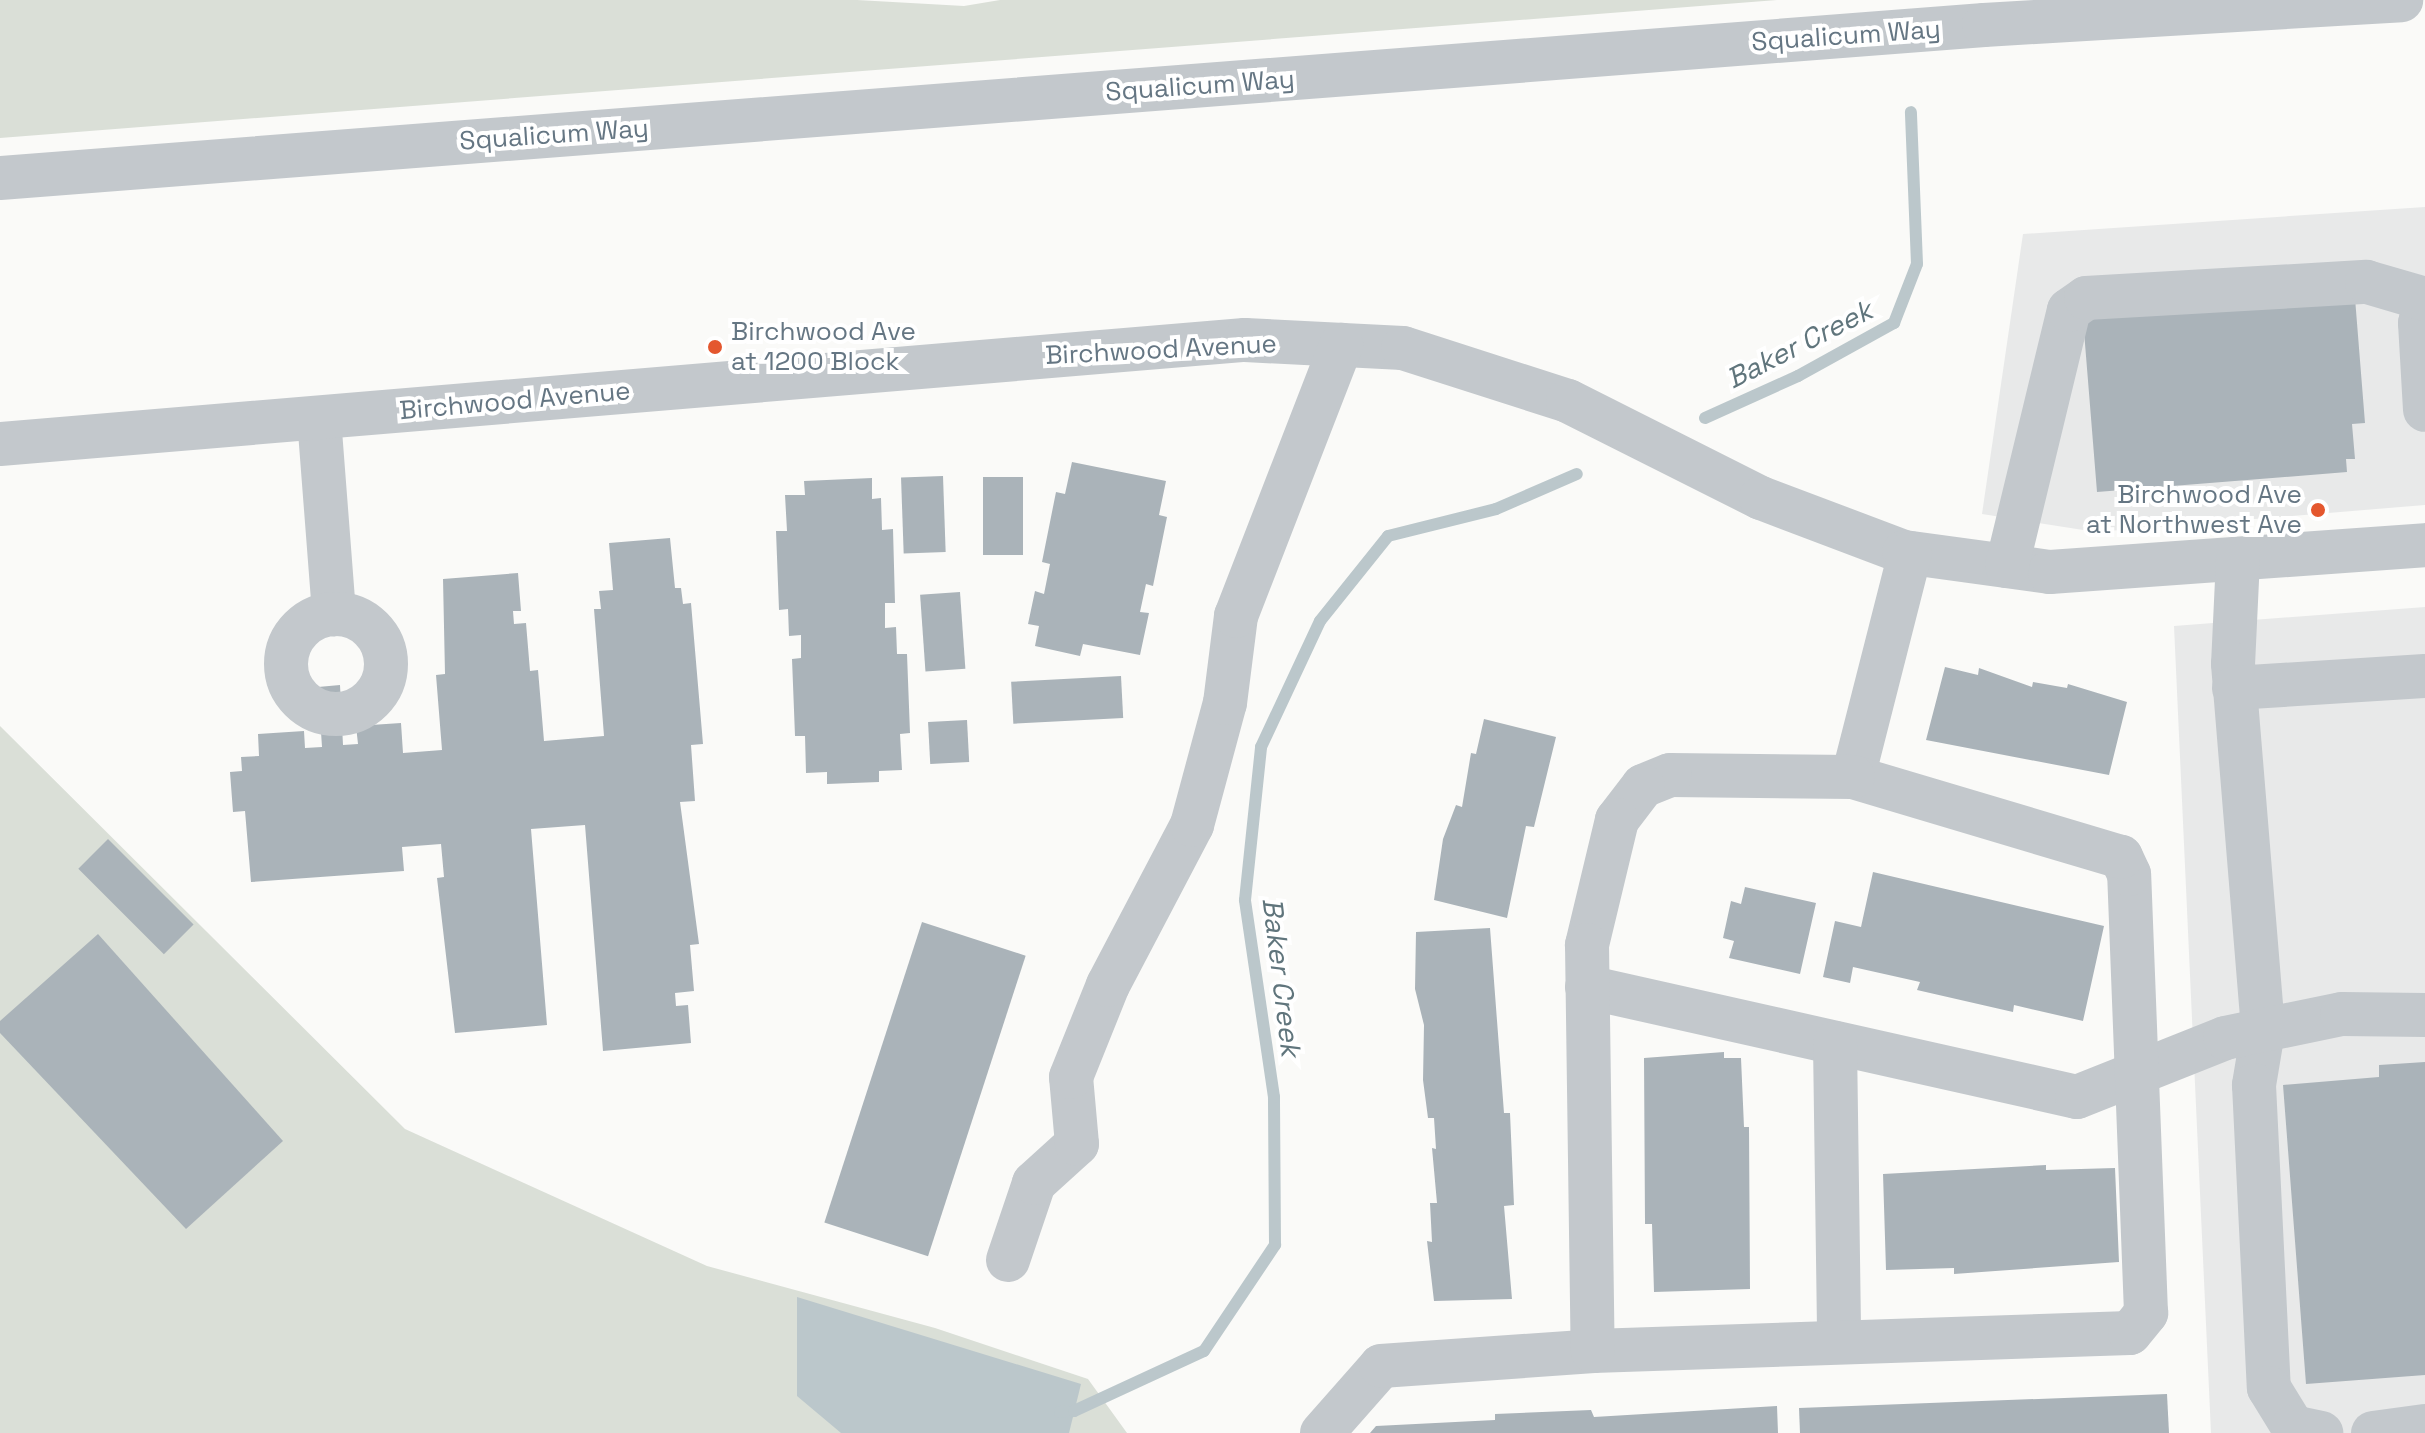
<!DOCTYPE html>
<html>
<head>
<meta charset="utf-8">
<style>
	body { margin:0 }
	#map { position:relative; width:2425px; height:1433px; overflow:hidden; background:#fafaf8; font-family:"Space Grotesk",sans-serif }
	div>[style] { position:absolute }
	.built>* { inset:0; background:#e8e9e9 }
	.green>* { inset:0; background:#dadfd7 }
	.water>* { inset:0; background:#bbc7cb }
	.stream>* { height:12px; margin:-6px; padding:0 6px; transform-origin:6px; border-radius:6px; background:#bbc7cb }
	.building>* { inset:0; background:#aab3b9; transform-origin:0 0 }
	.minor>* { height:44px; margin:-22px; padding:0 22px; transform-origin:22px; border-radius:22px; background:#c3c8cc }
	.minor>.ring { margin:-22px; padding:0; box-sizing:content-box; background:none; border:44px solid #c3c8cc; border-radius:50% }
	.dots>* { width:22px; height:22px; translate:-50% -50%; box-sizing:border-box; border:4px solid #fff; border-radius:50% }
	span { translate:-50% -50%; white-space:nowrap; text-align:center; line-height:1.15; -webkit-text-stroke:8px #fff; paint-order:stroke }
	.street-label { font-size:26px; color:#657683 }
	.poi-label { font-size:26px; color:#657683 }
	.left { translate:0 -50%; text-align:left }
	.right { translate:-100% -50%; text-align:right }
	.water-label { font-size:28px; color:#60757c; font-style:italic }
</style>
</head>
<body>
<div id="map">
	<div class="built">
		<i style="clip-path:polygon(2425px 207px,2425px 505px,2096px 532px,1982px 514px,2023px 234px)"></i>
		<i style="clip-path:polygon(2425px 607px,2425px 1433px,2211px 1433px,2174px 626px)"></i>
	</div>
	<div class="green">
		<i style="clip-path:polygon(0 0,857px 0,964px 6px,1000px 0,1777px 0,0 138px)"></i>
		<i style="clip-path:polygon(0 726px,405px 1129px,707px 1266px,935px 1328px,1088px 1379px,1127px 1433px,0 1433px)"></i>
	</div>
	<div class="water">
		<i style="clip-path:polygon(797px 1297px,1081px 1384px,1069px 1433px,841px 1433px,797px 1396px)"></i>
	</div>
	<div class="stream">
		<i style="left:1705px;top:418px;width:102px;rotate:-24.3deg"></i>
		<i style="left:1798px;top:376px;width:110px;rotate:-28.9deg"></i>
		<i style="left:1894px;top:323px;width:63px;rotate:-68.7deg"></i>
		<i style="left:1917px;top:264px;width:152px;rotate:-92.3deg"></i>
		<i style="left:1060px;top:1412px;width:14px;rotate:-4deg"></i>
		<i style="left:1074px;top:1411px;width:143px;rotate:-24.8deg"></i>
		<i style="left:1204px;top:1351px;width:128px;rotate:-56.2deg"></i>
		<i style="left:1275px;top:1245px;width:148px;rotate:-90.4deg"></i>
		<i style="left:1274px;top:1097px;width:199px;rotate:-98.4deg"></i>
		<i style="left:1245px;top:900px;width:154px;rotate:-84deg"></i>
		<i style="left:1261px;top:747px;width:139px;rotate:-64.9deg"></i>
		<i style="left:1320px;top:621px;width:109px;rotate:-51.3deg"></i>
		<i style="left:1388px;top:536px;width:111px;rotate:-14deg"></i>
		<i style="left:1496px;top:509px;width:88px;rotate:-23.4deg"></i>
	</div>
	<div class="building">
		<i style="clip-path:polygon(2355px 298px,2365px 423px,2352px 424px,2355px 459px,2346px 459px,2347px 472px,2097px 492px,2083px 319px)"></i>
		<i style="clip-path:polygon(1072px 462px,1166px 481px,1159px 515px,1167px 517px,1153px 586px,1146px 584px,1140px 612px,1149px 613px,1140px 655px,1083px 644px,1080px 656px,1035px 646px,1039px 626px,1028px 624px,1035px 591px,1044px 594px,1050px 564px,1042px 562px,1056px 492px,1065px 494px)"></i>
		<i style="left:943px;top:476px;width:76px;height:42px;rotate:88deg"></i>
		<i style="left:983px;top:477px;width:40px;height:78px"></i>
		<i style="clip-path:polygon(872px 478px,872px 499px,881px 498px,882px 530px,893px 529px,895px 603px,885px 603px,885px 628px,896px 627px,897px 654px,907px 654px,910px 733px,900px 734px,902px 770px,879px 771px,879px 782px,827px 784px,827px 772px,806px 773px,805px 736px,795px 736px,792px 659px,801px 658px,801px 635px,789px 636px,788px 609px,779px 610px,776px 531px,787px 531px,785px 495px,805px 495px,804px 481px)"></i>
		<i style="clip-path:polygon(670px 538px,675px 588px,681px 588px,683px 604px,691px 603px,703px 744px,691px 745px,695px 801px,680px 802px,699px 944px,690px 945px,694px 991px,675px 993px,676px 1006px,688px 1005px,691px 1043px,603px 1051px,585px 825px,531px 829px,547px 1025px,455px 1033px,437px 878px,444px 877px,441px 844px,402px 847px,404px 871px,251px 882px,245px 811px,233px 812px,230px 772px,242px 771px,241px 757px,259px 756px,258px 734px,304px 731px,305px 748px,322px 747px,318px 687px,340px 685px,343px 745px,358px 744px,356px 726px,401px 723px,403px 753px,442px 750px,436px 675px,445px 674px,443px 579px,518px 573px,521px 611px,513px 611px,514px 624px,526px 623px,530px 671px,538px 670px,544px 741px,604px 736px,594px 609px,601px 609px,599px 591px,613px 590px,609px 543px)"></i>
		<i style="left:960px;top:592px;width:77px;height:40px;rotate:86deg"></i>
		<i style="clip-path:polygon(1945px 667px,1978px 675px,1979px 668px,2032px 687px,2033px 682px,2067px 688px,2068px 684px,2127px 702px,2109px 775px,1926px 740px)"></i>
		<i style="left:1121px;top:676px;width:42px;height:110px;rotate:87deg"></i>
		<i style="clip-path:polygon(1484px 719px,1556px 737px,1534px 827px,1526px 826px,1507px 918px,1434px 900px,1443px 839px,1456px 805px,1462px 807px,1471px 753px,1476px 754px)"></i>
		<i style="left:967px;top:720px;width:42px;height:39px;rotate:87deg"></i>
		<i style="left:108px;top:839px;width:121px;height:42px;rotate:45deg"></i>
		<i style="clip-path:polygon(1873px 872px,2104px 926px,2083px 1021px,2014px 1005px,2013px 1012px,1917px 990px,1920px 982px,1853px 967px,1850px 983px,1823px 977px,1835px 921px,1861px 927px)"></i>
		<i style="clip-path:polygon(1745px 887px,1816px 903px,1800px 974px,1729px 958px,1734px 941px,1723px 938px,1731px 901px,1741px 904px)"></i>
		<i style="left:922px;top:922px;width:109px;height:316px;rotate:18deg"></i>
		<i style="clip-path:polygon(1490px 928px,1504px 1113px,1510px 1113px,1514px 1205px,1504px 1206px,1512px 1299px,1434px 1301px,1427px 1241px,1432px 1242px,1430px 1203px,1437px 1203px,1432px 1148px,1436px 1149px,1434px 1118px,1428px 1118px,1423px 1080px,1424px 1025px,1415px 989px,1416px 932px)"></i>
		<i style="clip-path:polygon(98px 934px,283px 1141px,186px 1229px,0 1033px,0 1021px)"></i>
		<i style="clip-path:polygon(1724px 1052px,1724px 1058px,1741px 1058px,1744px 1127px,1749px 1127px,1750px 1289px,1654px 1292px,1652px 1224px,1645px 1224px,1644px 1058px)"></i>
		<i style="clip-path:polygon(2425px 1062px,2425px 1375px,2306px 1384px,2283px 1085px,2379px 1077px,2379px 1065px)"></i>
		<i style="clip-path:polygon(2046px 1165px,2046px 1170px,2115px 1168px,2119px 1262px,1954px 1274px,1954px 1268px,1886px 1270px,1883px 1174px)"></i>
		<i style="clip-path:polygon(2167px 1394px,2169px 1433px,1800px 1433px,1799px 1408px)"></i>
		<i style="clip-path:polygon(1777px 1406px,1778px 1433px,1370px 1433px,1376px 1426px,1495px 1420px,1495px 1414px,1591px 1410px,1594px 1417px)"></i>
	</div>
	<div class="minor">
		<i style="left:0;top:178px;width:1990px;rotate:-4.41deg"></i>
		<i style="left:1984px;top:25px;width:418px;rotate:-3.4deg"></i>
		<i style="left:2425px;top:302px;width:22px;rotate:103deg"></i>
		<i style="left:2420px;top:323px;width:87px;rotate:86.7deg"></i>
		<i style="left:319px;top:418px;width:197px;rotate:85.6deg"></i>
		<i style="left:0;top:444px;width:1249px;rotate:-4.78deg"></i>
		<i style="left:1245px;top:340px;width:158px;rotate:2.9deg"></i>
		<i style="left:1403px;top:348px;width:173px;rotate:17.8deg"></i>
		<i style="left:1568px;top:401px;width:216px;rotate:26.7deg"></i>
		<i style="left:1761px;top:498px;width:153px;rotate:20.7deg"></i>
		<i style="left:1904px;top:552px;width:147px;rotate:7.8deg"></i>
		<i style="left:2050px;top:572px;width:376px;rotate:-4.1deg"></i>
		<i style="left:2238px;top:559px;width:105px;rotate:92.7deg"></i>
		<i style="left:2233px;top:664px;width:368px;rotate:85.3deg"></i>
		<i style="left:2263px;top:1031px;width:55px;rotate:99.5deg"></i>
		<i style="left:2254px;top:1085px;width:303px;rotate:87.2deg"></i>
		<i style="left:2269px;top:1388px;width:46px;rotate:58.4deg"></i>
		<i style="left:2293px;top:1427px;width:29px;rotate:12deg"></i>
		<i style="left:2007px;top:566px;width:263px;rotate:-76.4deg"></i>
		<i style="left:2069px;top:310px;width:21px;rotate:-35deg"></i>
		<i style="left:2086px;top:298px;width:281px;rotate:-3.3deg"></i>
		<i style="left:2367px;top:282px;width:60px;rotate:16.3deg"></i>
		<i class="ring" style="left:286px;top:614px;width:56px;height:56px"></i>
		<i style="left:2234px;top:688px;width:191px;rotate:-3.6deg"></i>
		<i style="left:1853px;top:777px;width:231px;rotate:-75.7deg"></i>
		<i style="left:1587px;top:987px;width:502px;rotate:12.65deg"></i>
		<i style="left:2077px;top:1097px;width:159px;rotate:-21.7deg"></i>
		<i style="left:2225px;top:1038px;width:119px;rotate:-11.6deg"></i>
		<i style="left:2342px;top:1014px;width:83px;rotate:0.7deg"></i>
		<i style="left:1835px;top:1043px;width:299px;rotate:89.2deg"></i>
		<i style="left:1008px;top:1260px;width:81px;rotate:-71.3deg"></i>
		<i style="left:1034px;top:1183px;width:58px;rotate:-42.2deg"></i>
		<i style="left:1077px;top:1144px;width:67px;rotate:-95.1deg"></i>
		<i style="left:1071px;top:1077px;width:99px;rotate:-68.1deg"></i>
		<i style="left:1108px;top:985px;width:181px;rotate:-62.3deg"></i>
		<i style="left:1192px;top:825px;width:126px;rotate:-74.9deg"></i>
		<i style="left:1225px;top:703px;width:88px;rotate:-82.8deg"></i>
		<i style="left:1236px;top:616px;width:291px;rotate:-68.8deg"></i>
		<i style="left:1322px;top:1433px;width:89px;rotate:-48.6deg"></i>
		<i style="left:1381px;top:1366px;width:213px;rotate:-4deg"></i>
		<i style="left:1593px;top:1351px;width:537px;rotate:-1.92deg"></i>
		<i style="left:2130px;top:1333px;width:26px;rotate:-51deg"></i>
		<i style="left:2146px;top:1313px;width:439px;rotate:-92.2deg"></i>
		<i style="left:2129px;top:874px;width:19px;rotate:-115deg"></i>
		<i style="left:2121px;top:857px;width:280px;rotate:-163.4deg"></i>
		<i style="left:1853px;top:777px;width:183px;rotate:-179.4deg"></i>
		<i style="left:1670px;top:775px;width:29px;rotate:158deg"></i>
		<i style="left:1643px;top:786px;width:43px;rotate:127.4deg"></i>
		<i style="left:1617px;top:820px;width:129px;rotate:103.5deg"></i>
		<i style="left:1587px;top:945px;width:406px;rotate:89.2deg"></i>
		<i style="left:2373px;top:1433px;width:52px;rotate:-7.7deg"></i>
	</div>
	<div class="dots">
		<i style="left:715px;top:347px;background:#e4572e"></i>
		<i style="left:2318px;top:510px;background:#e4572e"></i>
	</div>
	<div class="street-label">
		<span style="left:1846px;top:36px;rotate:-4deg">Squalicum Way</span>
		<span style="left:1200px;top:86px;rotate:-4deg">Squalicum Way</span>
		<span style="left:554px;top:135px;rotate:-4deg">Squalicum Way</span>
		<span style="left:1161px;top:350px;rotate:-3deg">Birchwood Avenue</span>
		<span style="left:515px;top:401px;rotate:-5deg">Birchwood Avenue</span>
	</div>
	<div class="poi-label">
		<span class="left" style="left:731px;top:347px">Birchwood Ave<br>at 1200 Block</span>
		<span class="right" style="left:2302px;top:510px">Birchwood Ave<br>at Northwest Ave</span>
	</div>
	<div class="water-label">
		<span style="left:1799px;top:344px;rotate:-27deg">Baker Creek</span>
		<span style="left:1282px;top:977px;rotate:83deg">Baker Creek</span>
	</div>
</div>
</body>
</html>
